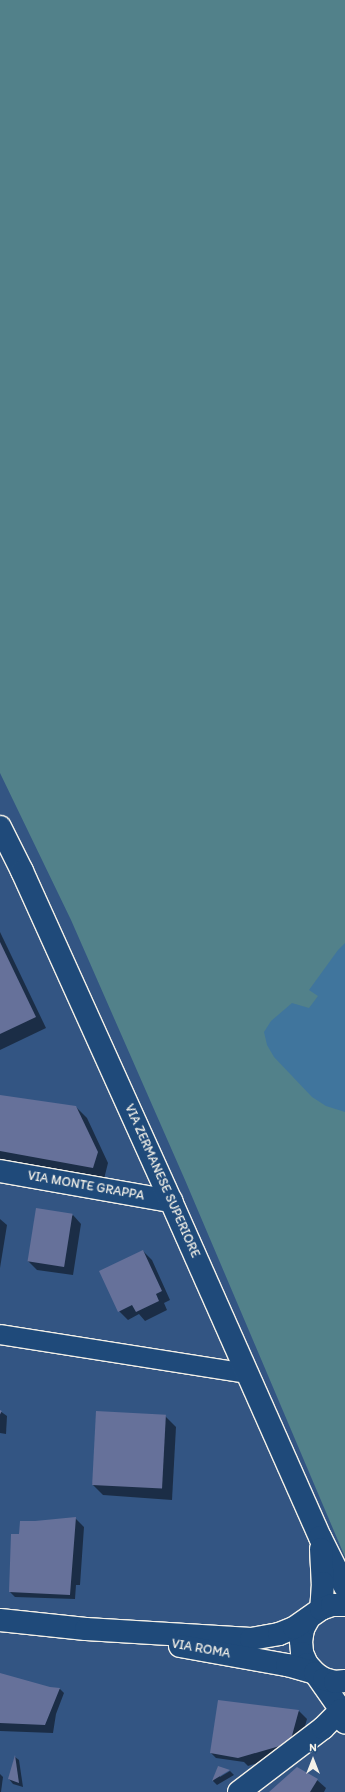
<!DOCTYPE html>
<html>
<head>
<meta charset="utf-8">
<style>
	body { margin:0 }
	#map { position:relative; width:345px; height:1792px; overflow:hidden; background:#335583; font-family:Itim,sans-serif }
	div>[style] { position:absolute }
	.green>* { inset:0; background:#52818a }
	.water>* { inset:0; background:#40759d }
	.shadow>* { inset:0; background:#0007 }
	.building>* { inset:0; background:#66719a; transform-origin:0 0 }
	.roads { filter:drop-shadow(1px 0 #f4f1e8) drop-shadow(-1px 0 #f4f1e8) drop-shadow(0 1px #f4f1e8) drop-shadow(0 -1px #f4f1e8) }
	.pedestrian>* { height:19px; margin:-9.5px; padding:0 9.5px; transform-origin:9.5px; border-radius:9.5px; background:#1f4a7a }
	.minor>* { height:22px; margin:-11px; padding:0 11px; transform-origin:11px; border-radius:11px; background:#1f4a7a }
	.tertiary>* { height:22px; margin:-11px; padding:0 11px; transform-origin:11px; border-radius:11px; background:#1f4a7a }
	span { translate:-50% -50%; white-space:nowrap; text-align:center; line-height:1.15; -webkit-text-stroke:3px #1f4a7a; paint-order:stroke }
	.street-label { font-size:13px; color:#f4f1e8 }
	.north { position:absolute; left:293px; top:1740px; width:40px; height:40px; -webkit-text-stroke:3px #1f4a7a; paint-order:stroke; rotate:0deg; font-size:11px; font-weight:700; line-height:16px; text-align:center; color:#f4f1e8 }
	.north::after { content:''; display:block; margin:auto; width:14px; height:18px; background:#f4f1e8; clip-path:polygon(50% 0,100% 100%,50% 72%,0 100%) }
</style>
</head>
<body>
<div id="map">
	<div class="green">
		<i style="clip-path:polygon(0 0,345px 0,345px 1557px,185px 1180px,71px 920px,0 773px)"></i>
	</div>
	<div class="water">
		<i style="clip-path:polygon(345px 943px,345px 1112px,326px 1106px,312px 1097px,274px 1057px,267px 1045px,264px 1032px,271px 1021px,292px 1003px,309px 1008px,318px 996px,309px 990px,338px 950px)"></i>
	</div>
	<div class="shadow">
		<i style="clip-path:polygon(0 932px,46px 1028px,0 1050px)"></i>
		<i style="clip-path:polygon(0 1096px,76px 1107px,87px 1118px,108px 1163px,104px 1179px,0 1160px)"></i>
		<i style="clip-path:polygon(73px 1215px,81px 1224px,73px 1275px,37px 1270px,28px 1261px)"></i>
		<i style="clip-path:polygon(0 1219px,7px 1225px,0 1268px)"></i>
		<i style="clip-path:polygon(143px 1251px,152px 1260px,170px 1300px,164px 1303px,167px 1310px,145px 1321px,139px 1314px,128px 1320px,119px 1311px)"></i>
		<i style="clip-path:polygon(0 1411px,7px 1416px,6px 1434px,0 1433px)"></i>
		<i style="clip-path:polygon(165px 1416px,176px 1427px,172px 1500px,103px 1495px,92px 1484px)"></i>
		<i style="clip-path:polygon(75px 1518px,84px 1527px,80px 1585px,76px 1585px,75px 1599px,15px 1597px,10px 1592px,20px 1535px,35px 1522px)"></i>
		<i style="clip-path:polygon(0 1674px,50px 1688px,60px 1689px,64px 1693px,56px 1714px,53px 1733px,0 1731px)"></i>
		<i style="clip-path:polygon(299px 1711px,307px 1719px,298px 1751px,248px 1766px,244px 1762px,216px 1758px,211px 1753px)"></i>
		<i style="clip-path:polygon(15px 1757px,19px 1760px,23px 1787px,13px 1784px,9px 1779px)"></i>
		<i style="clip-path:polygon(218px 1767px,220px 1777px,230px 1771px,234px 1775px,217px 1785px,213px 1781px)"></i>
		<i style="clip-path:polygon(0 1774px,3px 1777px,1px 1792px,0 1792px)"></i>
		<i style="clip-path:polygon(317px 1780px,326px 1788px,324px 1792px,271px 1792px)"></i>
	</div>
	<div class="building">
		<i style="clip-path:polygon(0 942px,36px 1017px,0 1034px)"></i>
		<i style="clip-path:polygon(0 1095px,76px 1106px,98px 1152px,93px 1168px,0 1151px)"></i>
		<i style="left:36px;top:1208px;width:37px;height:54px;rotate:9deg"></i>
		<i style="clip-path:polygon(143px 1250px,162px 1291px,156px 1294px,159px 1301px,136px 1312px,132px 1305px,118px 1312px,99px 1271px)"></i>
		<i style="left:0;top:1410px;width:2px;height:19px;rotate:27deg"></i>
		<i style="left:96px;top:1411px;width:70px;height:74px;rotate:3deg"></i>
		<i style="clip-path:polygon(76px 1517px,70px 1595px,9px 1592px,11px 1534px,19px 1534px,20px 1521px,35px 1521px)"></i>
		<i style="clip-path:polygon(0 1673px,50px 1687px,60px 1688px,45px 1725px,0 1723px)"></i>
		<i style="clip-path:polygon(218px 1700px,299px 1710px,290px 1743px,238px 1758px,210px 1753px)"></i>
		<i style="clip-path:polygon(15px 1755px,19px 1783px,8px 1779px)"></i>
		<i style="clip-path:polygon(218px 1766px,230px 1770px,212px 1781px)"></i>
		<i style="clip-path:polygon(297px 1767px,318px 1779px,310px 1792px,269px 1792px)"></i>
	</div>
	<div class="roads">
		<div class="pedestrian">
			<i style="left:0;top:1334px;width:249px;rotate:9deg"></i>
		</div>
		<div class="minor">
			<i style="left:0;top:1171px;width:174px;rotate:10deg"></i>
			<i style="left:315px;top:1673px;width:45px;rotate:54.9deg"></i>
			<i style="left:341px;top:1710px;width:13px;rotate:72deg"></i>
			<i style="left:239px;top:1792px;width:106px;rotate:-37.3deg"></i>
			<i style="left:323px;top:1728px;width:25px;rotate:-45deg"></i>
		</div>
		<div class="tertiary">
			<i style="left:0;top:827px;width:49px;rotate:63.4deg"></i>
			<i style="left:22px;top:871px;width:362px;rotate:65.7deg"></i>
			<i style="left:171px;top:1201px;width:368px;rotate:66.1deg"></i>
			<i style="left:320px;top:1537px;width:56px;rotate:63.4deg"></i>
			<i style="left:321px;top:1549px;width:34px;rotate:87deg"></i>
			<i style="left:323px;top:1583px;width:26px;rotate:94deg"></i>
			<i style="left:309px;top:1618px;width:13px;rotate:119deg"></i>
			<i style="left:303px;top:1629px;width:12px;rotate:99deg"></i>
			<i style="left:301px;top:1641px;width:12px;rotate:85deg"></i>
			<i style="left:302px;top:1653px;width:12px;rotate:66deg"></i>
			<i style="left:307px;top:1664px;width:12px;rotate:48deg"></i>
			<i style="left:0;top:1620px;width:86px;rotate:6deg"></i>
			<i style="left:86px;top:1629px;width:165px;rotate:3.5deg"></i>
			<i style="left:251px;top:1639px;width:28px;rotate:-10deg"></i>
			<i style="left:279px;top:1634px;width:16px;rotate:-22deg"></i>
			<i style="left:294px;top:1628px;width:33px;rotate:-35deg"></i>
			<i style="left:321px;top:1609px;width:12px;rotate:-20deg"></i>
			<i style="left:332px;top:1605px;width:13px"></i>
			<i style="left:180px;top:1646px;width:109px;rotate:10.1deg"></i>
			<i style="left:287px;top:1665px;width:29px;rotate:16deg"></i>
			<i style="left:315px;top:1673px;width:11px;rotate:34deg"></i>
			<i style="left:324px;top:1679px;width:11px;rotate:15deg"></i>
			<i style="left:335px;top:1682px;width:10px;rotate:-6deg"></i>
		</div>
	</div>
	<div class="street-label">
		<span style="left:162px;top:1181px;rotate:66deg">VIA ZERMANESE SUPERIORE</span>
		<span style="left:86px;top:1186px;rotate:10deg">VIA MONTE GRAPPA</span>
		<span style="left:201px;top:1649px;rotate:10deg">VIA ROMA</span>
	</div>
	<div class="north">N</div>
</div>
</body>
</html>
